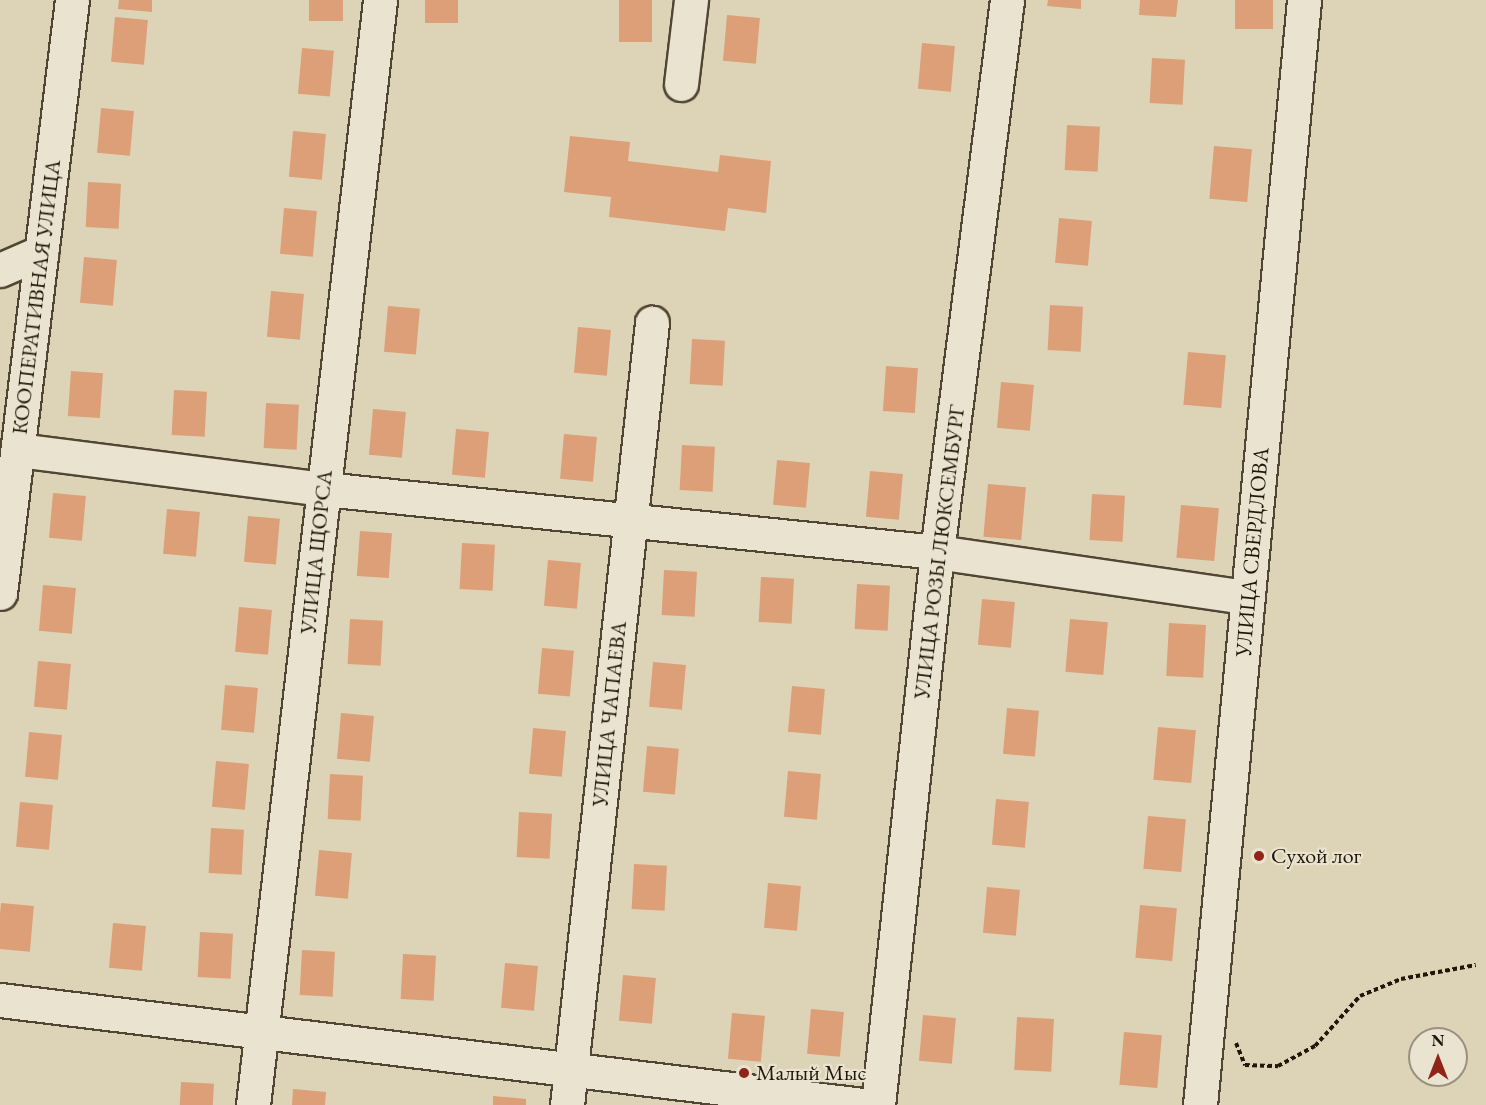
<!DOCTYPE html>
<html>
<head>
<meta charset="utf-8">
<style>
	body { margin:0 }
	#map { position:relative; width:1486px; height:1105px; overflow:hidden; background:#ddd4b7; font-family:"EB Garamond",serif }
	div>[style] { position:absolute }
	.building>* { inset:0; background:#dc9f77; transform-origin:0 0 }
	.path>* { height:4px; margin-top:-2px; transform-origin:0; background:repeating-linear-gradient(90deg,#221607 0 4.5px,transparent 0 7.5px) }
	.roads { filter:drop-shadow(2px 0 #514633) drop-shadow(-2px 0 #514633) drop-shadow(0 2px #514633) drop-shadow(0 -2px #514633) }
	.minor>* { height:33px; margin:-16.5px; padding:0 16.5px; transform-origin:16.5px; border-radius:16.5px; background:#e9e3d0 }
	.dots>* { width:16px; height:16px; translate:-50% -50%; box-sizing:border-box; border:3px solid #e9e3d0; border-radius:50% }
	span { translate:-50% -50%; white-space:nowrap; text-align:center; line-height:1.15; -webkit-text-stroke:4.5px #e9e3d0; paint-order:stroke }
	.street-label { font-size:22px; color:#221607 }
	.poi-label { font-size:22px; color:#221607 }
	.left { translate:0 -50%; text-align:left }
	.north { position:absolute; left:1408px; top:1027px; width:60px; height:60px; box-sizing:border-box; background:#e9e3d0; border:2px solid #999180; border-radius:50%; rotate:0deg; font-size:16px; font-weight:700; line-height:24px; text-align:center; color:#221607 }
	.north::after { content:''; display:block; margin:auto; width:21px; height:27px; background:#8f2418; clip-path:polygon(50% 0,100% 100%,50% 72%,0 100%) }
</style>
</head>
<body>
<div id="map">
	<div class="building">
		<i style="clip-path:polygon(119px 0,152px 0,152px 12px,118px 9px)"></i>
		<i style="left:309px;top:0;width:34px;height:21px"></i>
		<i style="left:425px;top:0;width:33px;height:23px"></i>
		<i style="left:619px;top:0;width:33px;height:42px"></i>
		<i style="clip-path:polygon(1048px 0,1081px 0,1081px 9px,1047px 6px)"></i>
		<i style="clip-path:polygon(1140px 0,1178px 0,1176px 17px,1139px 15px)"></i>
		<i style="left:1235px;top:0;width:38px;height:29px"></i>
		<i style="left:727px;top:15px;width:33px;height:46px;rotate:5deg"></i>
		<i style="left:115px;top:17px;width:33px;height:45px;rotate:5deg"></i>
		<i style="left:922px;top:43px;width:33px;height:46px;rotate:5deg"></i>
		<i style="left:302px;top:48px;width:32px;height:46px;rotate:5deg"></i>
		<i style="left:1152px;top:58px;width:33px;height:45px;rotate:3deg"></i>
		<i style="left:101px;top:108px;width:33px;height:45px;rotate:5deg"></i>
		<i style="left:1067px;top:125px;width:33px;height:45px;rotate:3deg"></i>
		<i style="left:293px;top:131px;width:33px;height:46px;rotate:5deg"></i>
		<i style="clip-path:polygon(570px 136px,630px 142px,628px 161px,718px 172px,720px 155px,771px 161px,766px 213px,728px 208px,725px 231px,609px 217px,611px 197px,564px 192px)"></i>
		<i style="left:1214px;top:146px;width:38px;height:53px;rotate:5deg"></i>
		<i style="left:88px;top:182px;width:33px;height:45px;rotate:3deg"></i>
		<i style="left:284px;top:208px;width:33px;height:46px;rotate:5deg"></i>
		<i style="left:1059px;top:218px;width:33px;height:45px;rotate:5deg"></i>
		<i style="left:84px;top:257px;width:33px;height:46px;rotate:5deg"></i>
		<i style="left:271px;top:291px;width:33px;height:46px;rotate:5deg"></i>
		<i style="left:1050px;top:305px;width:33px;height:45px;rotate:3deg"></i>
		<i style="left:388px;top:306px;width:32px;height:46px;rotate:5deg"></i>
		<i style="left:578px;top:327px;width:33px;height:46px;rotate:5deg"></i>
		<i style="left:692px;top:339px;width:33px;height:45px;rotate:3deg"></i>
		<i style="left:1188px;top:352px;width:38px;height:53px;rotate:5deg"></i>
		<i style="left:886px;top:366px;width:32px;height:45px;rotate:4deg"></i>
		<i style="left:71px;top:371px;width:32px;height:45px;rotate:4deg"></i>
		<i style="left:1001px;top:382px;width:33px;height:46px;rotate:5deg"></i>
		<i style="left:174px;top:390px;width:33px;height:45px;rotate:3deg"></i>
		<i style="left:266px;top:403px;width:33px;height:45px;rotate:3deg"></i>
		<i style="left:373px;top:409px;width:33px;height:46px;rotate:5deg"></i>
		<i style="left:456px;top:429px;width:33px;height:46px;rotate:5deg"></i>
		<i style="left:564px;top:434px;width:33px;height:45px;rotate:5deg"></i>
		<i style="left:682px;top:445px;width:33px;height:45px;rotate:3deg"></i>
		<i style="left:777px;top:460px;width:33px;height:45px;rotate:5deg"></i>
		<i style="left:870px;top:471px;width:33px;height:46px;rotate:5deg"></i>
		<i style="left:988px;top:484px;width:38px;height:53px;rotate:5deg"></i>
		<i style="left:53px;top:493px;width:33px;height:45px;rotate:5deg"></i>
		<i style="left:1092px;top:494px;width:33px;height:46px;rotate:3deg"></i>
		<i style="left:1181px;top:505px;width:38px;height:53px;rotate:5deg"></i>
		<i style="left:167px;top:509px;width:33px;height:45px;rotate:5deg"></i>
		<i style="left:248px;top:516px;width:32px;height:46px;rotate:5deg"></i>
		<i style="left:360px;top:531px;width:32px;height:45px;rotate:4deg"></i>
		<i style="left:462px;top:543px;width:33px;height:46px;rotate:3deg"></i>
		<i style="left:548px;top:560px;width:33px;height:46px;rotate:5deg"></i>
		<i style="left:664px;top:570px;width:33px;height:45px;rotate:3deg"></i>
		<i style="left:761px;top:577px;width:33px;height:45px;rotate:3deg"></i>
		<i style="left:857px;top:584px;width:33px;height:45px;rotate:3deg"></i>
		<i style="left:43px;top:585px;width:33px;height:46px;rotate:5deg"></i>
		<i style="left:982px;top:599px;width:33px;height:46px;rotate:5deg"></i>
		<i style="left:239px;top:607px;width:33px;height:45px;rotate:5deg"></i>
		<i style="left:350px;top:619px;width:33px;height:45px;rotate:3deg"></i>
		<i style="left:1070px;top:619px;width:38px;height:53px;rotate:5deg"></i>
		<i style="left:1169px;top:623px;width:37px;height:53px;rotate:3deg"></i>
		<i style="left:542px;top:648px;width:32px;height:46px;rotate:5deg"></i>
		<i style="left:38px;top:661px;width:33px;height:46px;rotate:5deg"></i>
		<i style="left:653px;top:662px;width:33px;height:45px;rotate:5deg"></i>
		<i style="left:225px;top:685px;width:33px;height:45px;rotate:5deg"></i>
		<i style="left:792px;top:686px;width:33px;height:46px;rotate:5deg"></i>
		<i style="left:1007px;top:708px;width:32px;height:46px;rotate:5deg"></i>
		<i style="left:341px;top:713px;width:33px;height:46px;rotate:5deg"></i>
		<i style="left:1158px;top:727px;width:38px;height:53px;rotate:5deg"></i>
		<i style="left:533px;top:728px;width:33px;height:46px;rotate:5deg"></i>
		<i style="left:29px;top:732px;width:33px;height:45px;rotate:5deg"></i>
		<i style="left:647px;top:746px;width:32px;height:46px;rotate:5deg"></i>
		<i style="left:216px;top:761px;width:33px;height:46px;rotate:5deg"></i>
		<i style="left:788px;top:771px;width:33px;height:46px;rotate:5deg"></i>
		<i style="left:330px;top:774px;width:33px;height:45px;rotate:3deg"></i>
		<i style="left:996px;top:799px;width:33px;height:46px;rotate:5deg"></i>
		<i style="left:20px;top:802px;width:33px;height:45px;rotate:5deg"></i>
		<i style="left:519px;top:812px;width:33px;height:45px;rotate:3deg"></i>
		<i style="left:1148px;top:816px;width:38px;height:53px;rotate:5deg"></i>
		<i style="left:211px;top:828px;width:33px;height:45px;rotate:3deg"></i>
		<i style="left:319px;top:850px;width:33px;height:46px;rotate:5deg"></i>
		<i style="left:634px;top:864px;width:33px;height:45px;rotate:3deg"></i>
		<i style="left:768px;top:883px;width:33px;height:45px;rotate:5deg"></i>
		<i style="left:987px;top:887px;width:33px;height:46px;rotate:5deg"></i>
		<i style="left:1px;top:903px;width:33px;height:46px;rotate:5deg"></i>
		<i style="left:1140px;top:905px;width:37px;height:53px;rotate:5deg"></i>
		<i style="left:113px;top:923px;width:33px;height:45px;rotate:5deg"></i>
		<i style="left:200px;top:932px;width:33px;height:45px;rotate:3deg"></i>
		<i style="left:302px;top:950px;width:33px;height:45px;rotate:3deg"></i>
		<i style="left:403px;top:954px;width:33px;height:45px;rotate:3deg"></i>
		<i style="left:505px;top:963px;width:33px;height:45px;rotate:5deg"></i>
		<i style="left:623px;top:975px;width:33px;height:46px;rotate:5deg"></i>
		<i style="left:811px;top:1009px;width:33px;height:45px;rotate:5deg"></i>
		<i style="left:732px;top:1013px;width:33px;height:46px;rotate:5deg"></i>
		<i style="left:923px;top:1015px;width:33px;height:46px;rotate:5deg"></i>
		<i style="left:1017px;top:1017px;width:37px;height:53px;rotate:3deg"></i>
		<i style="left:1124px;top:1032px;width:38px;height:53px;rotate:5deg"></i>
		<i style="left:181px;top:1082px;width:33px;height:23px;rotate:3deg"></i>
		<i style="clip-path:polygon(293px 1089px,326px 1092px,325px 1105px,292px 1105px)"></i>
		<i style="clip-path:polygon(493px 1096px,526px 1099px,526px 1105px,493px 1105px)"></i>
	</div>
	<div class="path">
		<i style="left:1236px;top:1043px;width:24px;rotate:68deg"></i>
		<i style="left:1245px;top:1065px;width:33px;rotate:2deg"></i>
		<i style="left:1278px;top:1066px;width:42px;rotate:-28.4deg"></i>
		<i style="left:1315px;top:1046px;width:67px;rotate:-48deg"></i>
		<i style="left:1360px;top:996px;width:44px;rotate:-22.5deg"></i>
		<i style="left:1401px;top:979px;width:76px;rotate:-10.6deg"></i>
	</div>
	<div class="roads">
		<div class="minor">
			<i style="left:681px;top:84px;width:85px;rotate:-83.2deg"></i>
			<i style="left:0;top:270px;width:45px;rotate:-23.7deg"></i>
			<i style="left:18px;top:450px;width:308px;rotate:7.3deg"></i>
			<i style="left:324px;top:489px;width:616px;rotate:5.87deg"></i>
			<i style="left:937px;top:552px;width:313px;rotate:8.3deg"></i>
			<i style="left:0;top:593px;width:597px;rotate:-83.08deg"></i>
			<i style="left:0;top:1000px;width:869px;rotate:6.94deg"></i>
			<i style="left:253px;top:1105px;width:1112px;rotate:-83.44deg"></i>
			<i style="left:567px;top:1105px;width:787px;rotate:-83.8deg"></i>
			<i style="left:878px;top:1105px;width:556px;rotate:-83.91deg"></i>
			<i style="left:937px;top:552px;width:556px;rotate:-82.77deg"></i>
			<i style="left:1200px;top:1105px;width:1110px;rotate:-84.62deg"></i>
		</div>
	</div>
	<div class="dots">
		<i style="left:1259px;top:856px;background:#8f2418"></i>
		<i style="left:744px;top:1073px;background:#8f2418"></i>
	</div>
	<div class="street-label">
		<span style="left:36px;top:297px;rotate:-83deg">КООПЕРАТИВНАЯ УЛИЦА</span>
		<span style="left:316px;top:552px;rotate:-84deg">УЛИЦА ЩОРСА</span>
		<span style="left:939px;top:552px;rotate:-83deg">УЛИЦА РОЗЫ ЛЮКСЕМБУРГ</span>
		<span style="left:1252px;top:552px;rotate:-85deg">УЛИЦА СВЕРДЛОВА</span>
		<span style="left:609px;top:714px;rotate:-84deg">УЛИЦА ЧАПАЕВА</span>
	</div>
	<div class="poi-label">
		<span class="left" style="left:1271px;top:856px">Сухой лог</span>
		<span class="left" style="left:756px;top:1073px">Малый Мыс</span>
	</div>
	<div class="north">N</div>
</div>
</body>
</html>
